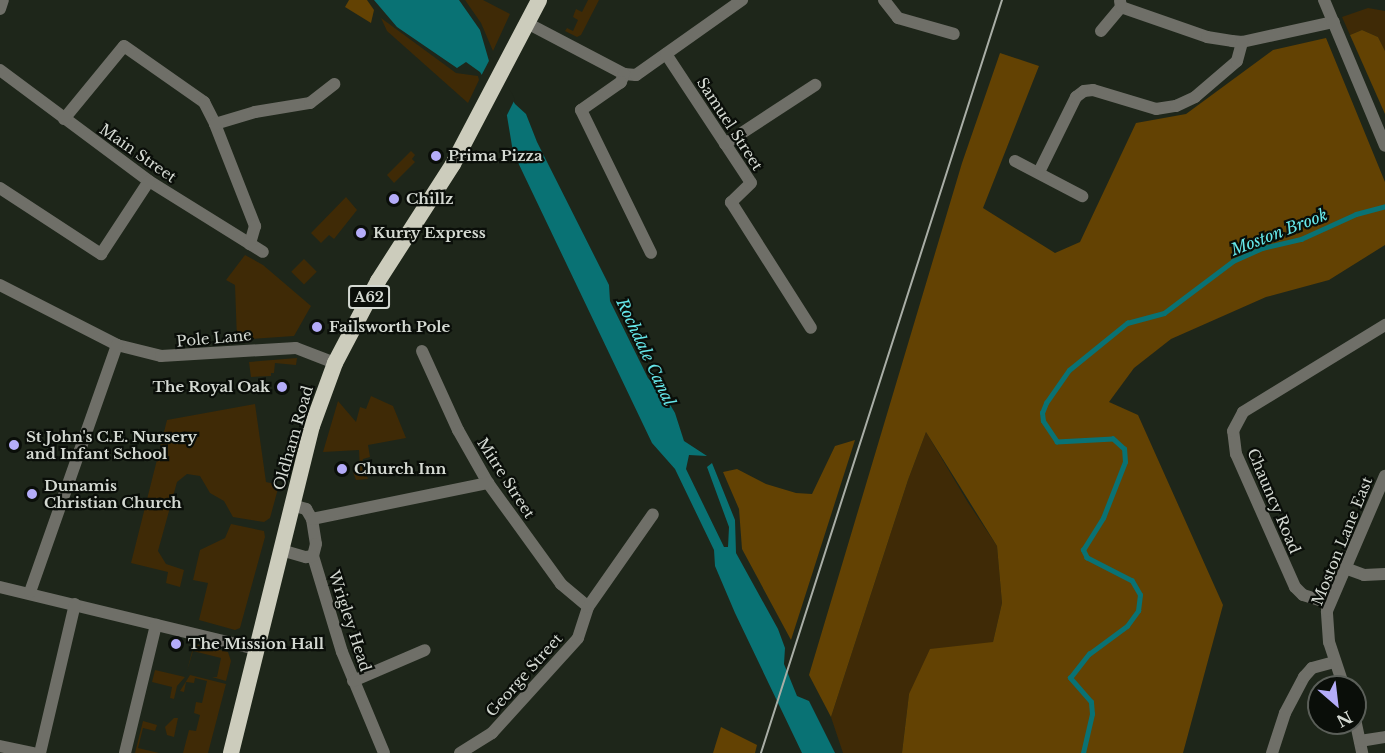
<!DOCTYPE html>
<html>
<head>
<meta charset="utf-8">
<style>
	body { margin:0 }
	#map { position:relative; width:1385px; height:753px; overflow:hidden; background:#1e261a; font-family:"Libre Baskerville",serif }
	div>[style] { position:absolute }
	.green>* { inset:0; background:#3f2a06; transform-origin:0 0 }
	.forest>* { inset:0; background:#634203 }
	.water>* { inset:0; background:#097274 }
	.pier>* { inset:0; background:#1e261a }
	.stream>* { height:4.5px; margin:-2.25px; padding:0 2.25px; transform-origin:2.25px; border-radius:2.25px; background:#097274 }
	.minor>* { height:12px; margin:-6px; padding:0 6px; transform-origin:6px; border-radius:6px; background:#6f6f68 }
	.tertiary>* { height:12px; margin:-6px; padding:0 6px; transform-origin:6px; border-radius:6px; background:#6f6f68 }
	.trunk>* { height:16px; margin:-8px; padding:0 8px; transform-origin:8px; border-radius:8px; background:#ccccbc }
	.tram>* { height:1.5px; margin:-0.75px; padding:0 0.75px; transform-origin:0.75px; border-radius:0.75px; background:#a9aea6 }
	.dots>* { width:16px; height:16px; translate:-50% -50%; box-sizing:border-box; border:3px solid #0a0e09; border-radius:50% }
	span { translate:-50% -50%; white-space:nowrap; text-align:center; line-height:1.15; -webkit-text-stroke:4.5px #0a0e09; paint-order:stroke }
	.shield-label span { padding:2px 4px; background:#0a0e09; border:2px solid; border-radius:4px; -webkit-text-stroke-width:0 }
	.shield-label { font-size:14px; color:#d4d9d2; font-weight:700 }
	.street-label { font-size:15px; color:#d4d9d2 }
	.poi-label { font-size:15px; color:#d4d9d2; font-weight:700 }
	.left { translate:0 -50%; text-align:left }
	.right { translate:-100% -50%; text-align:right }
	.water-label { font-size:16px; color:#66e7ea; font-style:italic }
	.north { position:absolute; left:1307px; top:675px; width:60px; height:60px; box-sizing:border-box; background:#0a0e09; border:2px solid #5b5f59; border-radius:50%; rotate:152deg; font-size:16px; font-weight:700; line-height:24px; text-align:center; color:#d4d9d2 }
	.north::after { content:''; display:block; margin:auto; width:21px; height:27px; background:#b4acf9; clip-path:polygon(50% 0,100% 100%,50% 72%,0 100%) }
</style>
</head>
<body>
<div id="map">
	<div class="green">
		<i style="clip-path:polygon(465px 0,483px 0,510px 14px,493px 51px,481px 23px)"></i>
		<i style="clip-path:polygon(588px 0,599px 0,581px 35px,577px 37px,565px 31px,567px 28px,573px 31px,578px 20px,573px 17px,574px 14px,576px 9px,582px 12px)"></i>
		<i style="clip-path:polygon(1368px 8px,1385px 11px,1385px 51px,1378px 37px,1362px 30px,1350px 35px,1342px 17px)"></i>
		<i style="clip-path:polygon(381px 18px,456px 73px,478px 76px,479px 80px,468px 103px,387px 31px)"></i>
		<i style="clip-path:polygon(411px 151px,415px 155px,412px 159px,415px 162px,394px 183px,387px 175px)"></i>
		<i style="clip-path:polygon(346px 197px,357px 210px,334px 239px,329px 235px,321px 243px,311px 233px)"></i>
		<i style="clip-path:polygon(245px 255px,263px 265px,311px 306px,294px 336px,237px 340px,235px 285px,226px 280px)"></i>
		<i style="left:304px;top:259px;width:18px;height:18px;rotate:45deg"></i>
		<i style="clip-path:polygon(297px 358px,296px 365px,275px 363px,274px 373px,271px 373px,271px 376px,251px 377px,249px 362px)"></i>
		<i style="clip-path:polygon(371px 396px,393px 406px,406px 438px,368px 445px,370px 457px,363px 459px,362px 463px,368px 479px,356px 480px,353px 472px,360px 471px,359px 450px,323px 452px,338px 401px,356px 422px,360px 407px,366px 409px)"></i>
		<i style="clip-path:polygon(255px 404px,266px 482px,279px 485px,270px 518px,264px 522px,233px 517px,224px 501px,210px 493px,200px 476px,187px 474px,177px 482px,158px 551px,166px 564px,184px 570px,180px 587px,166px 583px,168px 572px,131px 563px,167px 420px)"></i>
		<i style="clip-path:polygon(926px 432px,967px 501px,997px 546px,1002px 603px,993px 642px,909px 694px,902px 753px,843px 753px,831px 717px,908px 480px)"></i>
		<i style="clip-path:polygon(231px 524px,264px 531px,265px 537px,240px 628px,235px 630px,199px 620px,208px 583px,193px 580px,200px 550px,225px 538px)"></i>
		<i style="clip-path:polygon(194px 644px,228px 652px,231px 661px,226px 681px,212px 677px,217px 677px,221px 658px,193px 651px,187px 671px)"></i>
		<i style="clip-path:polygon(155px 670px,185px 677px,177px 686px,174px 699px,170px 698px,172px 687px,152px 682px)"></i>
		<i style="clip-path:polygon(190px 675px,226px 684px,208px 753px,183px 753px,189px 730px,196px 731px,200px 715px,194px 713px,196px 702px,202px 703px,207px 681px,195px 678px,194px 683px,186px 682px,184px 692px,180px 691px)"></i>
		<i style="clip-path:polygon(174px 718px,178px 718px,174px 737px,167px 735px,165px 727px)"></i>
		<i style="clip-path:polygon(143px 721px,157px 725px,155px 731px,143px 728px,138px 748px,159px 753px,135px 753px)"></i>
	</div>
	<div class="forest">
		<i style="clip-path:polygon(349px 0,367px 0,374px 10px,371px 23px,345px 7px)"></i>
		<i style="clip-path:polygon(1362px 30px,1378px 37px,1385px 51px,1385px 114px,1350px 35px)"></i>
		<i style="clip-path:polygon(1326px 38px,1385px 182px,1385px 245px,1329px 280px,1266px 297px,1171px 339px,1134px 368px,1109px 402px,1138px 415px,1223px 605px,1183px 753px,902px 753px,909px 694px,930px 649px,993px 642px,1002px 603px,997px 546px,926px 432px,908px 480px,831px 717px,809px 675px,962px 163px,1000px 53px,1039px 66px,983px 208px,1055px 253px,1080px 242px,1136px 123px,1186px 114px,1273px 50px)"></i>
		<i style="clip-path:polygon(855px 440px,791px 640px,742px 549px,739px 509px,723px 472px,737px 469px,766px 484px,796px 493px,812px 494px,835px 446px)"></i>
		<i style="clip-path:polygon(721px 727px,757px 745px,755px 753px,713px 753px)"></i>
	</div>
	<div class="water">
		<i style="clip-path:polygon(374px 0,459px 0,480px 30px,489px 61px,515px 104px,526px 114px,537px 142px,609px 285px,610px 301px,648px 378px,665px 396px,675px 413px,684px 441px,707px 456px,689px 455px,686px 469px,724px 547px,728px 547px,729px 527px,707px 467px,712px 463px,735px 520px,736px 553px,778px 629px,785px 648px,784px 664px,797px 696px,809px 701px,835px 753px,802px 753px,735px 613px,715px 566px,714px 550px,675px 469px,652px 443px,513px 152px,507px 116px,480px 72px,466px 62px,457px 68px,397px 27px)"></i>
	</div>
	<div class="pier">
		<i style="clip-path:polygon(491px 57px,515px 99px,505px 119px,480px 78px)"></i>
	</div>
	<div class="stream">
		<i style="left:1083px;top:753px;width:40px;rotate:-77deg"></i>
		<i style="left:1092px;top:714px;width:12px;rotate:-95deg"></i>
		<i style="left:1091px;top:702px;width:32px;rotate:-131deg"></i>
		<i style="left:1070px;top:678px;width:31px;rotate:-52deg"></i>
		<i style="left:1089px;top:654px;width:47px;rotate:-36.4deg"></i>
		<i style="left:1127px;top:626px;width:19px;rotate:-54deg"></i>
		<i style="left:1138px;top:611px;width:16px;rotate:-83deg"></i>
		<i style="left:1140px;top:595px;width:16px;rotate:-120deg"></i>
		<i style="left:1132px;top:581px;width:51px;rotate:-152.9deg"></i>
		<i style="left:1087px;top:558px;width:9px;rotate:-117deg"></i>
		<i style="left:1083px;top:550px;width:38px;rotate:-58deg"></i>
		<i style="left:1103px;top:518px;width:60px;rotate:-68.6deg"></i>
		<i style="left:1125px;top:462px;width:13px;rotate:-94deg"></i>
		<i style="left:1124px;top:449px;width:15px;rotate:-138deg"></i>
		<i style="left:1113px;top:439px;width:56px;rotate:176.9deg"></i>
		<i style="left:1057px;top:442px;width:25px;rotate:-124deg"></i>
		<i style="left:1043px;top:421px;width:8px;rotate:-97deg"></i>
		<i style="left:1042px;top:413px;width:11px;rotate:-68deg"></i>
		<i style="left:1046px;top:403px;width:40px;rotate:-55.1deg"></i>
		<i style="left:1069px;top:370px;width:75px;rotate:-39deg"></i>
		<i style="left:1127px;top:323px;width:38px;rotate:-15deg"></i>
		<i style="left:1164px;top:313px;width:86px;rotate:-37deg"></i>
		<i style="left:1233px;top:261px;width:32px;rotate:-24deg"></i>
		<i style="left:1262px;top:248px;width:40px;rotate:-13deg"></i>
		<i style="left:1301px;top:239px;width:60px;rotate:-24.4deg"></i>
		<i style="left:1356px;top:214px;width:30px;rotate:-15deg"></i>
	</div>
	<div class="minor">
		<i style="left:884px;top:0;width:23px;rotate:52deg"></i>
		<i style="left:898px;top:18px;width:58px;rotate:15.9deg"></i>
		<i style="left:1121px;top:7px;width:91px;rotate:19.2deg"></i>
		<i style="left:1207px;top:37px;width:25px;rotate:9deg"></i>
		<i style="left:1232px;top:41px;width:10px;rotate:6deg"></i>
		<i style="left:1242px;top:42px;width:94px;rotate:-12.3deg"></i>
		<i style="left:527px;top:23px;width:110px;rotate:27.7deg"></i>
		<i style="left:624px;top:74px;width:12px;rotate:5deg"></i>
		<i style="left:636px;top:75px;width:130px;rotate:-35.3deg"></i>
		<i style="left:1101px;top:31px;width:31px;rotate:-50deg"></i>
		<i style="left:1121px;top:7px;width:6px;rotate:-99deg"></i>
		<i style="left:666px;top:54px;width:154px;rotate:56.6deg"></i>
		<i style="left:751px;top:183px;width:28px;rotate:136deg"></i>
		<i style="left:731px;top:202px;width:149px;rotate:57.6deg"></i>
		<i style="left:0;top:70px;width:186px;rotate:36.7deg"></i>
		<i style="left:149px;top:181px;width:134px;rotate:31.9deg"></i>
		<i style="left:624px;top:74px;width:9px;rotate:111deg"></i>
		<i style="left:621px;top:82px;width:49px;rotate:145deg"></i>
		<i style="left:581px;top:110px;width:159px;rotate:63.9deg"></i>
		<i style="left:64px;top:119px;width:94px;rotate:-50.6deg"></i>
		<i style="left:124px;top:46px;width:98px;rotate:35deg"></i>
		<i style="left:204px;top:102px;width:25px;rotate:63deg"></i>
		<i style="left:215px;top:124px;width:110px;rotate:68.6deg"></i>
		<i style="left:255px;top:226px;width:19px;rotate:106deg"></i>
		<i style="left:215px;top:124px;width:42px;rotate:-16.7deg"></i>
		<i style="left:255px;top:112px;width:56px;rotate:-9.3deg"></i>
		<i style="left:310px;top:103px;width:31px;rotate:-38deg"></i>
		<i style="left:725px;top:144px;width:108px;rotate:-33.2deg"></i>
		<i style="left:1015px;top:161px;width:76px;rotate:27.6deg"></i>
		<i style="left:1039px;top:172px;width:84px;rotate:-63.7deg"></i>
		<i style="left:1076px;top:97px;width:10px;rotate:-37deg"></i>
		<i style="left:1084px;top:91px;width:9px;rotate:-6deg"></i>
		<i style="left:1093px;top:90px;width:66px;rotate:16.8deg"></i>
		<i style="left:1156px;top:109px;width:20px;rotate:-9deg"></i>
		<i style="left:1176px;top:106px;width:21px;rotate:-25deg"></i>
		<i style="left:1195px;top:97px;width:55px;rotate:-40.6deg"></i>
		<i style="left:1237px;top:61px;width:20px;rotate:-75deg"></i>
		<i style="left:0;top:188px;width:121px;rotate:33.2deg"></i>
		<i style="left:101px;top:254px;width:87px;rotate:-56.7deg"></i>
		<i style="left:0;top:285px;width:131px;rotate:27.1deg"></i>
		<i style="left:117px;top:345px;width:45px;rotate:14deg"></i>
		<i style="left:161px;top:356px;width:135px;rotate:-3.4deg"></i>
		<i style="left:296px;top:348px;width:42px;rotate:21deg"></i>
		<i style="left:422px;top:351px;width:87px;rotate:65.5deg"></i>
		<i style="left:458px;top:430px;width:61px;rotate:60.5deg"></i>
		<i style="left:488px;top:483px;width:125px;rotate:54.1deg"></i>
		<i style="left:561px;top:584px;width:35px;rotate:40deg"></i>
		<i style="left:292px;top:505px;width:15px;rotate:16deg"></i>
		<i style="left:306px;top:509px;width:12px;rotate:59deg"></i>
		<i style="left:312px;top:519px;width:25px;rotate:81deg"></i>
		<i style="left:316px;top:544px;width:12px;rotate:104deg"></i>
		<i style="left:313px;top:556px;width:100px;rotate:73.2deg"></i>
		<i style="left:342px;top:652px;width:109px;rotate:67.4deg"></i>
		<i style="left:312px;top:519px;width:180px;rotate:-11.6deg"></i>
		<i style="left:281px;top:550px;width:26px;rotate:16deg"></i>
		<i style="left:306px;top:557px;width:7px;rotate:-8deg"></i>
		<i style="left:1345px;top:568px;width:20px;rotate:20deg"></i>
		<i style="left:1364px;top:575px;width:21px;rotate:-3deg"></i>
		<i style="left:0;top:587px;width:263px;rotate:13.6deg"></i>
		<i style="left:30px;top:592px;width:262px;rotate:-70.6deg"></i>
		<i style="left:1329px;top:603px;width:27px;rotate:-163deg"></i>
		<i style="left:1303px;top:595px;width:11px;rotate:-135deg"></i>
		<i style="left:1295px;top:587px;width:145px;rotate:-113.9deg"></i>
		<i style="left:1236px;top:454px;width:23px;rotate:-97deg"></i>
		<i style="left:1233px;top:431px;width:21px;rotate:-62deg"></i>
		<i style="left:1243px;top:412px;width:167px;rotate:-31.5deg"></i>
		<i style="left:353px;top:681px;width:78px;rotate:-23.3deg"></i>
		<i style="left:0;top:746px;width:34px;rotate:12deg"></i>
		<i style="left:40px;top:753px;width:153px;rotate:-76.8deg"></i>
		<i style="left:125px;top:753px;width:132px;rotate:-76.4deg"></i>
		<i style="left:460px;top:753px;width:38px;rotate:-32deg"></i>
		<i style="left:492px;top:733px;width:128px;rotate:-47.8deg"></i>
		<i style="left:578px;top:638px;width:33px;rotate:-72deg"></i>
		<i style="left:588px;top:607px;width:113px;rotate:-55deg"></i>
		<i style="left:1272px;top:753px;width:42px;rotate:-72deg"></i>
		<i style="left:1285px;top:713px;width:41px;rotate:-62.2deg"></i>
		<i style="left:1304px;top:677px;width:12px;rotate:-48deg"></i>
		<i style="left:1312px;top:668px;width:24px;rotate:-15deg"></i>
	</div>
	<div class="tertiary">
		<i style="left:1324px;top:0;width:158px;rotate:67.3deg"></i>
		<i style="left:0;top:9px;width:9px;rotate:-72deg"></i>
		<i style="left:1344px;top:687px;width:47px;rotate:-108.4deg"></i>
		<i style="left:1329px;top:642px;width:31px;rotate:-94deg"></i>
		<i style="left:1327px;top:611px;width:147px;rotate:-66.8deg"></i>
		<i style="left:1355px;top:719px;width:35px;rotate:78deg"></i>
		<i style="left:1360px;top:741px;width:25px;rotate:-9deg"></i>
	</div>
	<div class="trunk">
		<i style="left:231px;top:753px;width:337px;rotate:-76.1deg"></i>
		<i style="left:312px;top:426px;width:67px;rotate:-69.9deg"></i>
		<i style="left:335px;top:363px;width:93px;rotate:-62.3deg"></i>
		<i style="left:378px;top:281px;width:139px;rotate:-57.3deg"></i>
		<i style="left:453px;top:164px;width:185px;rotate:-62.3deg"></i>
	</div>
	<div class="tram">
		<i style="left:761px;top:753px;width:791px;rotate:-72.25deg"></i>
	</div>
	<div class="dots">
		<i style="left:436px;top:156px;background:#b4acf9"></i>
		<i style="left:394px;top:199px;background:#b4acf9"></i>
		<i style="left:361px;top:233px;background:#b4acf9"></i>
		<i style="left:317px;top:327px;background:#b4acf9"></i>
		<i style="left:282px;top:387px;background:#b4acf9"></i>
		<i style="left:14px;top:445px;background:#b4acf9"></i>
		<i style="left:342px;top:469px;background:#b4acf9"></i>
		<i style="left:32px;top:494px;background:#b4acf9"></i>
		<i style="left:176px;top:644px;background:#b4acf9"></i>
	</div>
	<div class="shield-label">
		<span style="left:369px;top:297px">A62</span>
	</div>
	<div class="street-label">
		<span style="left:730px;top:124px;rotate:57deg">Samuel Street</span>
		<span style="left:138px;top:153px;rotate:35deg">Main Street</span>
		<span style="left:214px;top:338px;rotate:-5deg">Pole Lane</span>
		<span style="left:293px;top:438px;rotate:-74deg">Oldham Road</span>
		<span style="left:506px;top:478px;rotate:57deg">Mitre Street</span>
		<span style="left:1274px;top:501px;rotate:67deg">Chauncy Road</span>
		<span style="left:1342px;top:541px;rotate:-68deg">Moston Lane East</span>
		<span style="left:350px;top:621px;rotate:72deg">Wrigley Head</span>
		<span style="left:524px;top:675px;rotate:-48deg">George Street</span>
	</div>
	<div class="poi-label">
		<span class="left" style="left:448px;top:156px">Prima Pizza</span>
		<span class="left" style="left:406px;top:199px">Chillz</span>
		<span class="left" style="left:373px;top:233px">Kurry Express</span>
		<span class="left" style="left:329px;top:327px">Failsworth Pole</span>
		<span class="right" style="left:270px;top:387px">The Royal Oak</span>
		<span class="left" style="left:26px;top:445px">St John's C.E. Nursery<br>and Infant School</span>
		<span class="left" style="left:354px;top:469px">Church Inn</span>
		<span class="left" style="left:44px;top:494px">Dunamis<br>Christian Church</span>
		<span class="left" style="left:188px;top:644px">The Mission Hall</span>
	</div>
	<div class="water-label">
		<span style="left:1279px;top:232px;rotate:-21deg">Moston Brook</span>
		<span style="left:646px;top:352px;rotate:65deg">Rochdale Canal</span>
	</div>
	<div class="north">N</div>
</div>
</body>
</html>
